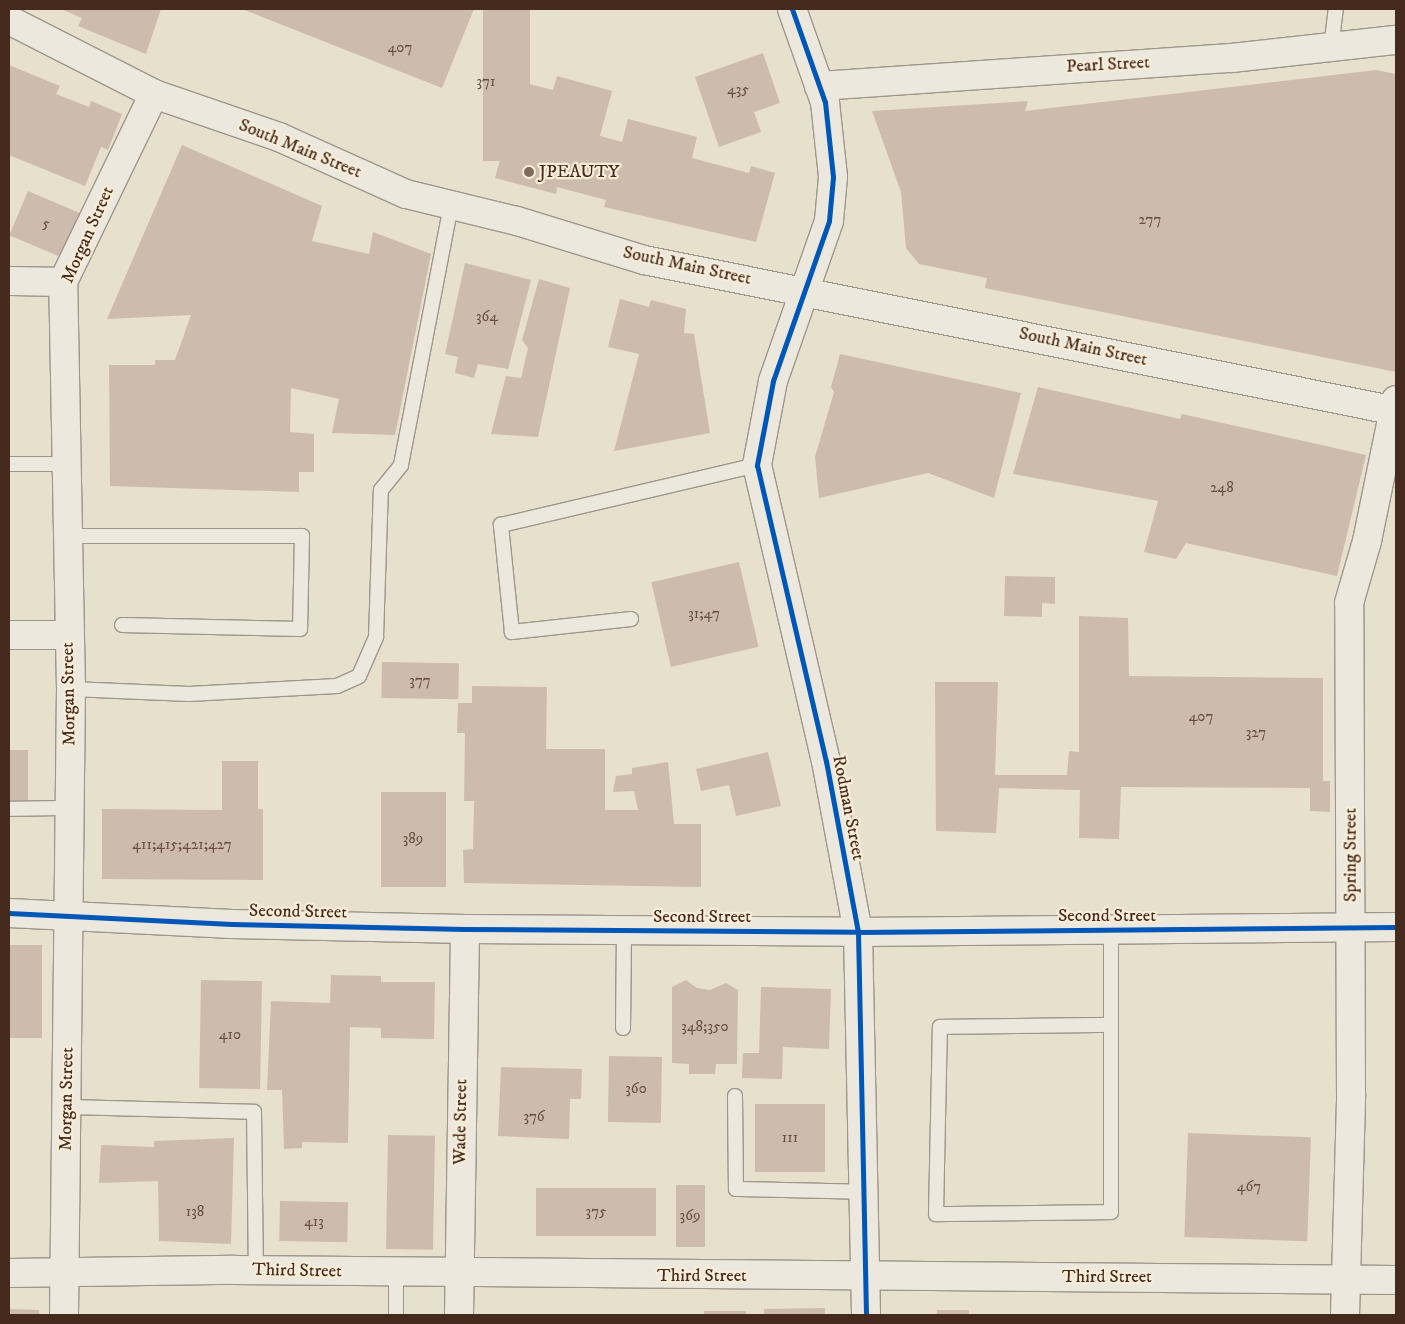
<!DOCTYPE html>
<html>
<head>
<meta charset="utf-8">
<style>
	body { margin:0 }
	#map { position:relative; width:1405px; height:1324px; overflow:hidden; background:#e7e0cd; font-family:"IM FELL DW Pica",serif }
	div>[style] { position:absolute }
	.building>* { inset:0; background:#cdbcad; transform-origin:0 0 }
	.roads { filter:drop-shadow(1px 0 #9e968a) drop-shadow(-1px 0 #9e968a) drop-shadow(0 1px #9e968a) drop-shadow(0 -1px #9e968a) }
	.lane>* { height:14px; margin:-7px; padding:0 7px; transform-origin:7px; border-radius:7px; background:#ece8de }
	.street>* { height:28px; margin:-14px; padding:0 14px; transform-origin:14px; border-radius:14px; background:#ece8de }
	.secondary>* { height:28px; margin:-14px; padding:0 14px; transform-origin:14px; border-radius:14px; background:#ece8de }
	.cycleway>* { height:5px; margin:-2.5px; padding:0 2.5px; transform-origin:2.5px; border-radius:2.5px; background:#0057b8 }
	.dots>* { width:14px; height:14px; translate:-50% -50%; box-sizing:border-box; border:2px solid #f7edd7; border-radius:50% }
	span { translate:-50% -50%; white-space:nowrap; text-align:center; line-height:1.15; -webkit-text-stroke:4.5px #f7edd7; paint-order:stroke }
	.number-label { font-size:15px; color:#674e41 }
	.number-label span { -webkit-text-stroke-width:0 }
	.street-label { font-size:18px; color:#452a1d }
	.poi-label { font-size:18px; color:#452a1d }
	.left { translate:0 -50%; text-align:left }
	.frame { position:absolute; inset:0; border:10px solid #452a1d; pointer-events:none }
</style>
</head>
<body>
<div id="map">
	<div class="building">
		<i style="clip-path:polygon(61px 9px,161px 9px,146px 54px,78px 26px,82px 18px)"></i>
		<i style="clip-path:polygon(242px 9px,474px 9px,442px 88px)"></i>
		<i style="left:483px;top:9px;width:47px;height:152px"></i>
		<i style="clip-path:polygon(763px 53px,780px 103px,754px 112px,761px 132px,719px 147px,695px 77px)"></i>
		<i style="clip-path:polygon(9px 65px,60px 86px,56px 94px,89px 107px,91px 101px,122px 114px,108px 150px,101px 147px,85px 186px,9px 155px)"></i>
		<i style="clip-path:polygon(1376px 70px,1396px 74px,1396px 372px,985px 288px,987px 278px,919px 264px,906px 248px,901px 192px,872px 111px,1028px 101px,1025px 111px)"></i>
		<i style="clip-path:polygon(557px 76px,612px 91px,600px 136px,622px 142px,628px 119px,697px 137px,692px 158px,749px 173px,751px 166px,775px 173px,756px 242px,604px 207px,606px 200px,557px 187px,556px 194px,495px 178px,521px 82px,553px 90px)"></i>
		<i style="clip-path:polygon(182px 145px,322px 206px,312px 241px,369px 254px,373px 232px,431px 254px,395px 435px,332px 433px,339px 399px,291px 388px,290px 432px,314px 434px,314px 472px,299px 472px,299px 492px,110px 486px,109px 365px,155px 365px,155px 360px,175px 360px,191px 315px,107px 319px)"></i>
		<i style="left:28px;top:191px;width:60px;height:48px;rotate:23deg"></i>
		<i style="clip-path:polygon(465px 263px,531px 280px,508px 369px,478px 364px,474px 378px,455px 373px,458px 357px,445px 354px)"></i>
		<i style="clip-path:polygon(539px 279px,570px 288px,538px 437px,491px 434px,506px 376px,521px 378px,528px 348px,522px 340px)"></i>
		<i style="clip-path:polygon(620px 299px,649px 307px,651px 300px,686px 309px,684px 333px,694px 334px,710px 433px,614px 451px,639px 354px,608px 347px)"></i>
		<i style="clip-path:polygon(840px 354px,1021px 393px,994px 498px,928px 473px,819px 498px,815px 457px,834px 392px,831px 387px)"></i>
		<i style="clip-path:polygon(1038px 387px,1180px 419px,1182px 414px,1366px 455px,1337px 576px,1186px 543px,1176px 559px,1144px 552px,1158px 501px,1013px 474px)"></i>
		<i style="left:739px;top:562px;width:87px;height:90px;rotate:77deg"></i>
		<i style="clip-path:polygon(1005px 576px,1055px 577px,1055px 604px,1042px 603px,1042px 617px,1004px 616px)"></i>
		<i style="clip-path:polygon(1079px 616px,1128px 618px,1129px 676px,1323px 678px,1323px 781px,1330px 781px,1330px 812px,1310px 811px,1310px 788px,1121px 787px,1119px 839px,1079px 838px,1080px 790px,999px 788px,996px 833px,936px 831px,935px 682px,998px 682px,995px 775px,1067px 775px,1069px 751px,1079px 752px)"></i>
		<i style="left:382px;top:662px;width:77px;height:36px;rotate:1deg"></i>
		<i style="clip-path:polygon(472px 686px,547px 687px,546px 749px,605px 749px,605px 810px,638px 810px,634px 791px,613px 792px,616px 776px,632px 774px,632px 768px,668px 762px,674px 824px,701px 824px,701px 887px,464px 883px,463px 850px,473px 849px,474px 801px,464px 801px,465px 733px,457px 733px,458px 703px,472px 703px)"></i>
		<i style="left:9px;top:750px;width:19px;height:52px"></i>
		<i style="clip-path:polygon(768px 752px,781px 806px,736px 816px,729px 785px,701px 791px,696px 769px)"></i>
		<i style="clip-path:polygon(222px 761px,258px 761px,258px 809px,263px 809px,263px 880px,102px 879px,102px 809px,222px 810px)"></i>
		<i style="left:381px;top:792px;width:65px;height:95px"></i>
		<i style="left:9px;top:945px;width:33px;height:93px"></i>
		<i style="clip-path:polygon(331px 975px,381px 976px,381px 982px,435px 982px,434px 1039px,381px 1038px,381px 1028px,350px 1027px,348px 1143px,302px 1142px,302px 1148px,284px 1149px,282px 1090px,267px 1090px,271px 1001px,330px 1003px)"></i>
		<i style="left:201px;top:980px;width:61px;height:108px;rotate:1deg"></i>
		<i style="clip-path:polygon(686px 980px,697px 988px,710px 990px,726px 983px,738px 990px,737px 1064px,716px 1064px,715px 1074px,689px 1074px,689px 1064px,672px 1063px,672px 987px)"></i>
		<i style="clip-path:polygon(761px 987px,831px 989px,829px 1049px,783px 1047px,782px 1079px,742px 1078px,743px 1053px,759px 1053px)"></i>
		<i style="left:609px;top:1056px;width:53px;height:66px;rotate:1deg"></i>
		<i style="clip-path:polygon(501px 1067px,582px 1069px,581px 1099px,570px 1099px,569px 1139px,498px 1136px)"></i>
		<i style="left:755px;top:1104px;width:70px;height:68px"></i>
		<i style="left:1188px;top:1133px;width:123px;height:104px;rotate:2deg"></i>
		<i style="left:388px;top:1135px;width:47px;height:114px;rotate:1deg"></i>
		<i style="clip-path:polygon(234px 1138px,231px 1244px,159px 1241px,158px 1181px,99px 1183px,101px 1145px,154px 1147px,154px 1141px)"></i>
		<i style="left:676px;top:1185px;width:29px;height:62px"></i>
		<i style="left:656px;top:1188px;width:48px;height:120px;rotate:90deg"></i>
		<i style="left:280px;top:1201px;width:68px;height:40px;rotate:1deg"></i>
		<i style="clip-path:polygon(825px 1308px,825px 1315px,764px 1315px,764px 1309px)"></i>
		<i style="clip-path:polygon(9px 1309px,39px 1310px,39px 1315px,9px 1315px)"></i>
		<i style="left:937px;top:1310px;width:32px;height:5px"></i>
		<i style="left:704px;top:1311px;width:42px;height:4px"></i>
	</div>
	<div class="roads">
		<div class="lane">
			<i style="left:1331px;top:48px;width:39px;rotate:-83deg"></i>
			<i style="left:9px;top:464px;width:59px"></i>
			<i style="left:66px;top:536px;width:236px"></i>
			<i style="left:302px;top:536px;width:93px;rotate:91.2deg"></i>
			<i style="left:300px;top:629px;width:178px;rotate:-178.7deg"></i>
			<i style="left:631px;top:619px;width:120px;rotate:173.8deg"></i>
			<i style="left:512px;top:632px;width:108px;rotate:-95.9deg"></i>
			<i style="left:501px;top:525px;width:263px;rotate:-13.2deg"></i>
			<i style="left:71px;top:689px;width:118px;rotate:2.4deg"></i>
			<i style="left:189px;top:694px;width:148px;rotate:-3.1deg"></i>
			<i style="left:337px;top:686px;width:24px;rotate:-24deg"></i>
			<i style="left:359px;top:676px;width:43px;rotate:-66.4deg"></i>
			<i style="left:376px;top:637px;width:147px;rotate:-88.1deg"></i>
			<i style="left:381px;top:490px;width:32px;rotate:-51deg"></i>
			<i style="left:401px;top:465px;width:264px;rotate:-79.1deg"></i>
			<i style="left:9px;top:809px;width:60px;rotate:-1deg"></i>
			<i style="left:1111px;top:930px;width:282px;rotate:90deg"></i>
			<i style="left:1111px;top:1212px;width:175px;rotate:179.3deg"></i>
			<i style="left:936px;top:1214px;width:187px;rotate:-88.8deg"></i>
			<i style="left:940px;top:1027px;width:171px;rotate:-0.7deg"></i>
			<i style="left:623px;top:1028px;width:98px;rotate:-89.4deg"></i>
			<i style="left:735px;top:1096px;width:93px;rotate:89.4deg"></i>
			<i style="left:736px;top:1189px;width:129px;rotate:1.3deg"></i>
			<i style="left:66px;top:1107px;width:188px;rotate:1.5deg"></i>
			<i style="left:254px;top:1112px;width:158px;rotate:89.3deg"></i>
			<i style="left:396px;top:1315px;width:42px;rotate:-90deg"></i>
		</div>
		<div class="street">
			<i style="left:819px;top:86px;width:414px;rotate:-3.9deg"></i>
			<i style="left:1232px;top:58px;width:165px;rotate:-6.3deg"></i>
			<i style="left:9px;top:281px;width:54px;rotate:1.1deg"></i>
			<i style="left:9px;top:635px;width:58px"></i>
			<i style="left:9px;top:1273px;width:225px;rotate:-0.8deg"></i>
			<i style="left:234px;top:1270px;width:1162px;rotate:0.49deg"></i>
			<i style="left:64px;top:1315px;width:626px;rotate:-89.36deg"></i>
			<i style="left:71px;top:689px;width:407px;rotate:-91.1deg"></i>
			<i style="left:63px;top:282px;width:209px;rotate:-64.2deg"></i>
			<i style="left:459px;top:1315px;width:386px;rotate:-89.1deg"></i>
			<i style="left:1345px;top:1315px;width:221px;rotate:-88.4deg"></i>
			<i style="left:1351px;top:1094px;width:491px;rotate:-90.2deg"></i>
			<i style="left:1349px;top:603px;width:65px;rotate:-73.8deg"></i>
			<i style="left:1367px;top:541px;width:144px;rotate:-78.4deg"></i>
		</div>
		<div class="secondary">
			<i style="left:792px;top:9px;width:99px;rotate:70.5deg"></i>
			<i style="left:825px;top:102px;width:75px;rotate:83.9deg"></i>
			<i style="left:833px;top:177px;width:44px;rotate:95.2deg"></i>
			<i style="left:829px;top:221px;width:170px;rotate:109.3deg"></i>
			<i style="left:773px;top:381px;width:86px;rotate:100.8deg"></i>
			<i style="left:757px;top:465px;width:304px;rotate:76.9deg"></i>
			<i style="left:826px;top:761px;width:174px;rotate:79.4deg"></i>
			<i style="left:858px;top:932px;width:383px;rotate:88.8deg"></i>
			<i style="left:9px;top:20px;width:163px;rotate:27deg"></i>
			<i style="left:154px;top:94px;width:132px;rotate:19deg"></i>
			<i style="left:279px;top:137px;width:139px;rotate:24.2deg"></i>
			<i style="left:406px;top:194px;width:114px;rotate:13.7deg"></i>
			<i style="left:517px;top:221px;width:133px;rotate:17.1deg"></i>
			<i style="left:644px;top:260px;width:767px;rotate:11.35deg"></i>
			<i style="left:9px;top:913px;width:223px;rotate:2.8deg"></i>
			<i style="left:232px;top:924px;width:233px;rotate:1.2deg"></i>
			<i style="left:465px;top:929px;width:393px;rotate:0.4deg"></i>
			<i style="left:858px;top:932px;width:538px;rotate:-0.53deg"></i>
		</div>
	</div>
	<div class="cycleway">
		<i style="left:792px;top:9px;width:99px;rotate:70.5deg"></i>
		<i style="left:825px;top:102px;width:75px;rotate:83.9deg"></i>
		<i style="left:833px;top:177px;width:44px;rotate:95.2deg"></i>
		<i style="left:829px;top:221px;width:170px;rotate:109.3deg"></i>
		<i style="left:773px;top:381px;width:86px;rotate:100.8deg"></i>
		<i style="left:757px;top:465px;width:304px;rotate:76.9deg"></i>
		<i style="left:826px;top:761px;width:174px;rotate:79.4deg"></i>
		<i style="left:858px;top:932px;width:383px;rotate:88.8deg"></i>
		<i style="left:9px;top:913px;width:223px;rotate:2.8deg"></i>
		<i style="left:232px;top:924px;width:233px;rotate:1.2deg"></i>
		<i style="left:465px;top:929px;width:393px;rotate:0.4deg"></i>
		<i style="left:858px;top:932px;width:538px;rotate:-0.53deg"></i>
	</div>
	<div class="dots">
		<i style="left:529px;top:172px;background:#7e6a5b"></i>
	</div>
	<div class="number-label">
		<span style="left:400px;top:48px">407</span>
		<span style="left:486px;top:82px">371</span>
		<span style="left:738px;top:90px">435</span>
		<span style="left:1150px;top:220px">277</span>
		<span style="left:46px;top:224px">5</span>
		<span style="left:487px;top:317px">364</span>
		<span style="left:1222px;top:488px">248</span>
		<span style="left:704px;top:614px">31;47</span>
		<span style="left:420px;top:681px">377</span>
		<span style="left:1201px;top:717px">407</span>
		<span style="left:1256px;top:733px">327</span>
		<span style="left:413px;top:839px">389</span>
		<span style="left:182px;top:845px">411;415;421;427</span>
		<span style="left:705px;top:1027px">348;350</span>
		<span style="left:230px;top:1035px">410</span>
		<span style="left:636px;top:1089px">360</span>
		<span style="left:534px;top:1117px">376</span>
		<span style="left:790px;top:1138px">111</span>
		<span style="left:1249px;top:1187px">467</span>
		<span style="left:195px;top:1212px">138</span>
		<span style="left:596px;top:1212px">375</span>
		<span style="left:690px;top:1216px">369</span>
		<span style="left:314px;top:1222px">413</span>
	</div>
	<div class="street-label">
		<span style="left:1108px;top:65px;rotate:-3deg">Pearl Street</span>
		<span style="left:300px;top:149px;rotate:22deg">South Main Street</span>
		<span style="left:88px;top:235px;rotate:-66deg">Morgan Street</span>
		<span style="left:687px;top:266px;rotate:12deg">South Main Street</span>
		<span style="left:1083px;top:347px;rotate:12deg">South Main Street</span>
		<span style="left:69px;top:694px;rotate:-91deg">Morgan Street</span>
		<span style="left:848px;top:808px;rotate:79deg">Rodman Street</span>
		<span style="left:1351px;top:855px;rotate:-90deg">Spring Street</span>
		<span style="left:298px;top:912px;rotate:1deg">Second Street</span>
		<span style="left:1107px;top:916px">Second Street</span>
		<span style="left:702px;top:917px">Second Street</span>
		<span style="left:67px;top:1099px;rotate:-89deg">Morgan Street</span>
		<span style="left:461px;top:1122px;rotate:-89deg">Wade Street</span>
		<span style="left:297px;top:1271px;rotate:1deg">Third Street</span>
		<span style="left:702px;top:1276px">Third Street</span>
		<span style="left:1107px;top:1277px">Third Street</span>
	</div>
	<div class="poi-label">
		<span class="left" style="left:539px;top:172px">JPEAUTY</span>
	</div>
	<div class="frame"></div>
</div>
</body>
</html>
